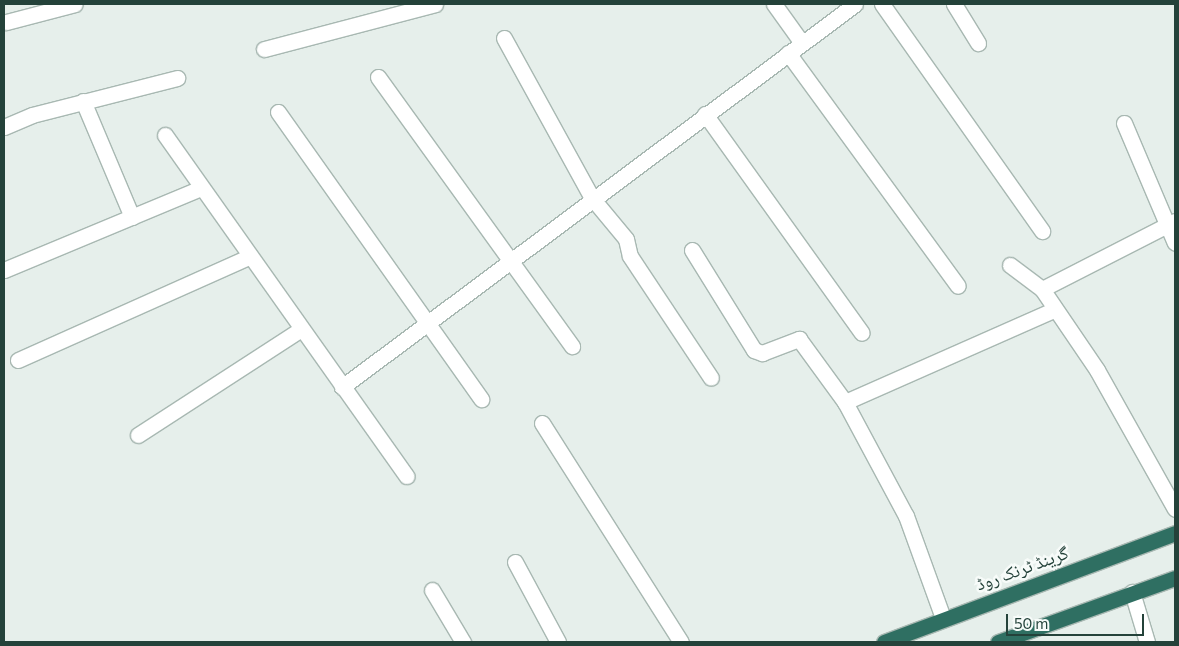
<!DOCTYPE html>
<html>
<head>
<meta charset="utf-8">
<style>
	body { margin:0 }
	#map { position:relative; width:1179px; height:646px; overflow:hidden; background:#e6efeb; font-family:Commissioner,"Noto Naskh Arabic",sans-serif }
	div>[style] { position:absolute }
	.roads { filter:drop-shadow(1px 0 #a8b8b2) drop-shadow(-1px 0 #a8b8b2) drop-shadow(0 1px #a8b8b2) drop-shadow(0 -1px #a8b8b2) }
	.minor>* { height:15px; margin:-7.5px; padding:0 7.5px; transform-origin:7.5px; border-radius:7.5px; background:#fff }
	.highway>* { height:15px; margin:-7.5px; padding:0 7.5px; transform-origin:7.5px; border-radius:7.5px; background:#2f6f62 }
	span { translate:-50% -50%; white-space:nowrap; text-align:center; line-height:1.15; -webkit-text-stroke:5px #f7fbf9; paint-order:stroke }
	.street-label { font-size:18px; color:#24423a }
	.frame { position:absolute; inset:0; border:5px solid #24423a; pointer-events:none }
	.scale { position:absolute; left:1006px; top:614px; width:138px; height:22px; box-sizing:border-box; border:2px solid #24423a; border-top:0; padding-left:6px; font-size:15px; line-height:18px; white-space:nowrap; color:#24423a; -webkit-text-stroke:4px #f7fbf9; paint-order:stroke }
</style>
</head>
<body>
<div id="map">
	<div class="roads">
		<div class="minor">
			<i style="left:774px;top:4px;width:48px;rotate:54.3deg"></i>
			<i style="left:882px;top:4px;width:278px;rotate:54.8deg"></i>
			<i style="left:954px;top:4px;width:46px;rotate:58.4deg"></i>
			<i style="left:6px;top:22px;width:71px;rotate:-14.6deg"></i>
			<i style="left:504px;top:38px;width:183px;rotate:61.2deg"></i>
			<i style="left:592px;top:198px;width:53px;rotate:50.3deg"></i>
			<i style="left:626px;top:239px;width:17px;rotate:77deg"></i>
			<i style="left:630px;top:256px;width:146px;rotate:56.4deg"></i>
			<i style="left:264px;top:49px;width:177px;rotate:-14.7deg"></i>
			<i style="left:788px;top:53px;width:288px;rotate:53.9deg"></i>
			<i style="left:378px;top:77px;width:332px;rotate:54.2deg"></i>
			<i style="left:83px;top:101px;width:126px;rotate:67.1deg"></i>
			<i style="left:278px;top:112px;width:352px;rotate:54.7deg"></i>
			<i style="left:705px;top:114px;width:269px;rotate:54.4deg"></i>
			<i style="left:1124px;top:123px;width:130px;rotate:67deg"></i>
			<i style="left:4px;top:127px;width:30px;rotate:-23deg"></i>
			<i style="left:32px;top:115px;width:150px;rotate:-14.3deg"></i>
			<i style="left:165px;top:135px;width:418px;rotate:54.7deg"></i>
			<i style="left:1175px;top:221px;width:149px;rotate:152.9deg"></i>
			<i style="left:1042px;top:289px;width:98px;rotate:55.8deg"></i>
			<i style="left:1097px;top:370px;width:159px;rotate:60.7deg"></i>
			<i style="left:692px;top:250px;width:118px;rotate:58.2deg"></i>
			<i style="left:754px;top:350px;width:9px;rotate:21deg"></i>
			<i style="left:762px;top:353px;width:40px;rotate:-21deg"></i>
			<i style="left:799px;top:339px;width:78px;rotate:53.9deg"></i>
			<i style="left:1010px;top:265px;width:40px;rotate:37deg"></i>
			<i style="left:4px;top:270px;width:213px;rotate:-22.6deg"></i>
			<i style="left:18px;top:360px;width:254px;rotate:-24.1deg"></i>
			<i style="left:342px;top:387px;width:640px;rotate:-36.74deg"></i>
			<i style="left:542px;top:423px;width:259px;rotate:57.6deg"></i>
			<i style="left:138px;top:435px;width:194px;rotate:-33deg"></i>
			<i style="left:515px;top:562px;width:91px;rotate:61.7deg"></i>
			<i style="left:432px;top:590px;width:61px;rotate:59.2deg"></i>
			<i style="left:1132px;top:592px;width:52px;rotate:73.3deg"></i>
			<i style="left:943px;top:618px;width:109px;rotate:-109.9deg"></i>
			<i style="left:906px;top:516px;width:129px;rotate:-118.2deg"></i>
			<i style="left:845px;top:402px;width:228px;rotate:-23.8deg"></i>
		</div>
		<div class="highway">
			<i style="left:884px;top:642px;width:311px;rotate:-20.5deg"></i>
			<i style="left:998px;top:642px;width:188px;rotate:-19.9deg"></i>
		</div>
	</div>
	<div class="street-label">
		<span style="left:1022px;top:568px;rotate:-20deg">گرینڈ ٹرنک روڈ</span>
	</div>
	<div class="frame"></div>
	<div class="scale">50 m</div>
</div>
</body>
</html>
